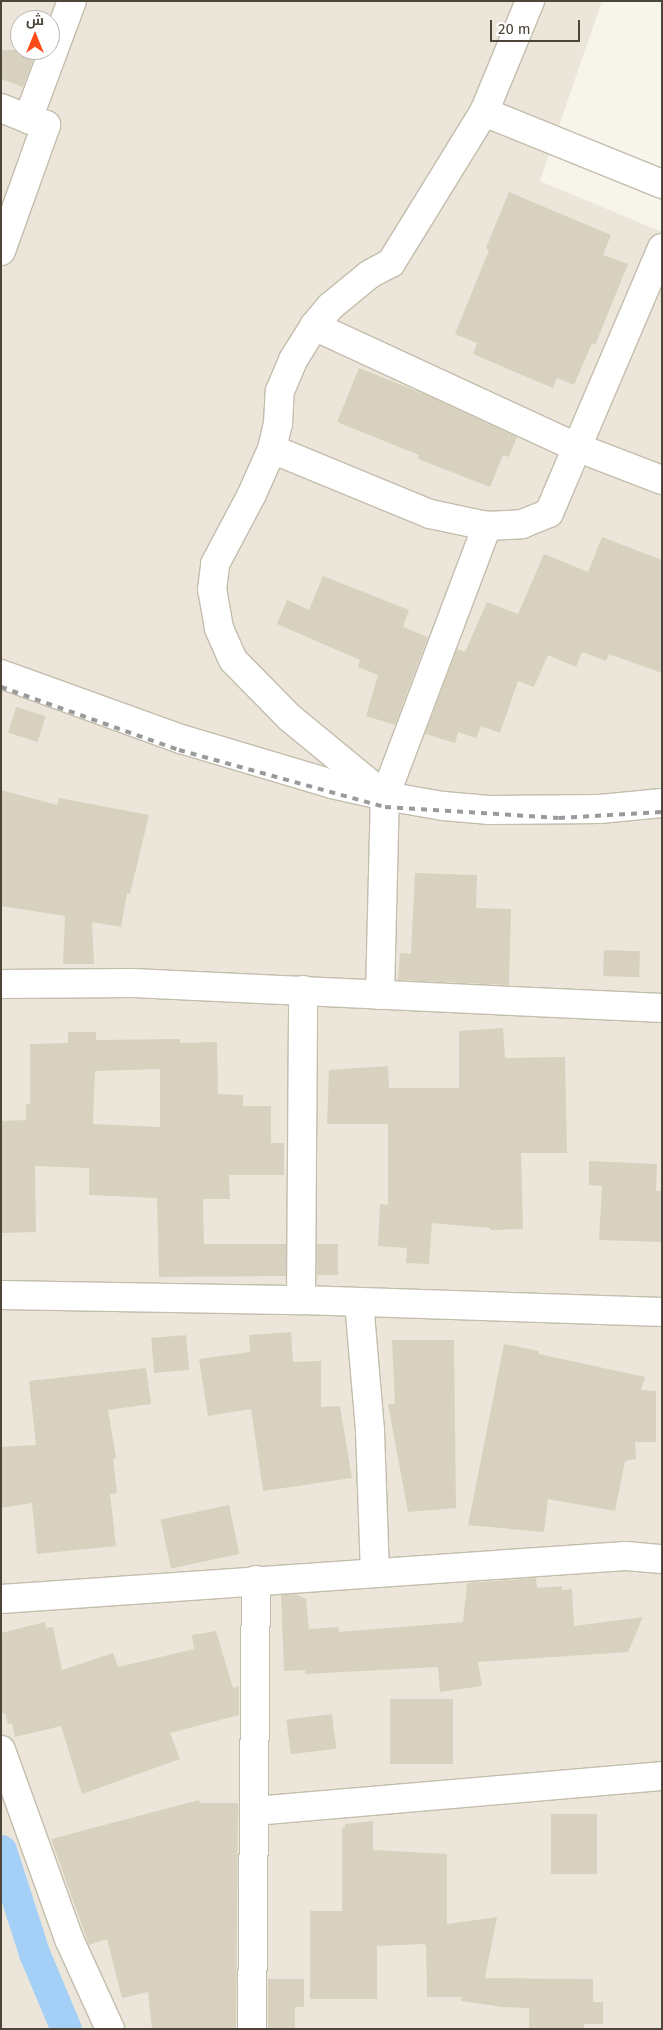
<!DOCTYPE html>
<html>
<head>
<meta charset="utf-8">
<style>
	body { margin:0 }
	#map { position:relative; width:663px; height:2030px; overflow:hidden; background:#f7f4eb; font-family:"Fira Sans",Cairo,sans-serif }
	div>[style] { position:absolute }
	.residential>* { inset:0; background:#ebe6d9 }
	.canal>* { height:31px; margin:-15.5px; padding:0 15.5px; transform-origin:15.5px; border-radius:15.5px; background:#a4d0f7 }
	.building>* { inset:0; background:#d9d1bf; transform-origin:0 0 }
	.roads { filter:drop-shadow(1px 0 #c3bdac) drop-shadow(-1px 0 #c3bdac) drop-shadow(0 1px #c3bdac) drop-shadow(0 -1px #c3bdac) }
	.street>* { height:28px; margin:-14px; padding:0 14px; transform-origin:14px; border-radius:14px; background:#fff }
	.rail>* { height:4px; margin-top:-2px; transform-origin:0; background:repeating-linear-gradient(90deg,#9a9a9a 0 6px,transparent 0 12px) }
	span { translate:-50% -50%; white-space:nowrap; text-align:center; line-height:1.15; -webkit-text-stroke:4px #fff; paint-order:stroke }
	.frame { position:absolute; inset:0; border:2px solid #4c4538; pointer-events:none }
	.north { position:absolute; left:10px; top:10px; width:50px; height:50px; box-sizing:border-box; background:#fff; border:1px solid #b7b5af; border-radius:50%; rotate:0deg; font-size:14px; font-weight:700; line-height:20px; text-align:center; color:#4c4538 }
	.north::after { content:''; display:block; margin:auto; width:18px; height:22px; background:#ff4b1a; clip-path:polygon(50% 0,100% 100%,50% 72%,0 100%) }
	.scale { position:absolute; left:490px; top:20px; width:90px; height:22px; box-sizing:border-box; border:2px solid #4c4538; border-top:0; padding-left:6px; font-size:15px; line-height:18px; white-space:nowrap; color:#4c4538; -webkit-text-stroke:4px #fff; paint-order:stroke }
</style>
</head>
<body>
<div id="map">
	<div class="residential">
		<i style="clip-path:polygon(evenodd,1px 1px,602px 1px,540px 181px,662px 232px,662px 2029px,1px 2029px,1px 1px,20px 20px,50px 20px,50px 50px,20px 50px,20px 20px)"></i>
	</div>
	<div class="canal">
		<i style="left:1px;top:1850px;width:108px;rotate:72.2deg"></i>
		<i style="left:34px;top:1953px;width:82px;rotate:67.2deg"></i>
	</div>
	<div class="building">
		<i style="clip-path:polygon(1px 50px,37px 50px,23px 87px,1px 79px)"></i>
		<i style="clip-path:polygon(509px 192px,611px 235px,603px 255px,628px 264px,595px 345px,592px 343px,574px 385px,557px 378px,553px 388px,473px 354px,477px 343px,455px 334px,489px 250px,486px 248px)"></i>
		<i style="clip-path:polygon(359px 368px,429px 396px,517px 437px,509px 457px,503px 455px,490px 487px,418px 459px,419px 455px,337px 422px)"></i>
		<i style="clip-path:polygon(602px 537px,662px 560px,662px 673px,609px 654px,606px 661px,582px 652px,576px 667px,548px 655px,534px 687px,518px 681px,500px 733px,481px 726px,476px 738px,458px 732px,455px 743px,425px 734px,457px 649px,465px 652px,487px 602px,518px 614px,544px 554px,588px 572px)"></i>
		<i style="clip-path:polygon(323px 576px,409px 610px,403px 627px,428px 637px,395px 725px,366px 716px,378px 675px,358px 667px,360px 660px,277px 624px,287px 600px,309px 610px)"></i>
		<i style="left:16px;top:707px;width:31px;height:27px;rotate:17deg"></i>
		<i style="clip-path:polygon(1px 790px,57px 805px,59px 798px,149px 815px,130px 894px,127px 893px,121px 927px,92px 922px,94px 964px,63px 964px,65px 916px,1px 906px)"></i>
		<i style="clip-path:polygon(415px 873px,477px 875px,476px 908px,511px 909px,509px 985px,398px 980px,400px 953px,411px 954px)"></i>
		<i style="left:604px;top:950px;width:36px;height:26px;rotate:2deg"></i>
		<i style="clip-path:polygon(503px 1028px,505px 1058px,565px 1057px,567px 1153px,521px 1153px,523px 1229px,490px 1230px,490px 1228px,432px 1223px,429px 1264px,406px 1263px,407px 1248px,378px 1246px,380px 1204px,388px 1205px,388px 1124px,327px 1124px,329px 1070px,388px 1066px,389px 1088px,459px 1088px,459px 1031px)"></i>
		<i style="clip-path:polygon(evenodd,68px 1032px,96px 1032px,96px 1040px,180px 1039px,180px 1043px,217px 1042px,218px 1094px,243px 1095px,243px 1106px,271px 1106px,271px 1143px,284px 1143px,284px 1175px,229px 1175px,230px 1199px,203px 1199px,204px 1244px,286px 1244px,286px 1276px,159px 1277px,157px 1198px,89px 1195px,89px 1168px,35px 1166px,36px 1232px,1px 1233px,1px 1121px,26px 1120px,26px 1104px,30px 1104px,30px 1044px,68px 1043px,68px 1032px,160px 1069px,160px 1127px,93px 1124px,95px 1071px,160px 1069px)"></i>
		<i style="clip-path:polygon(589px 1161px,657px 1164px,656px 1191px,662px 1191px,662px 1242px,599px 1240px,602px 1186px,589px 1185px)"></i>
		<i style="left:317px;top:1244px;width:21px;height:31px"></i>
		<i style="clip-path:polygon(291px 1332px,293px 1362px,321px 1361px,321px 1407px,340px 1406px,352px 1478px,263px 1491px,251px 1409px,208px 1416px,199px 1359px,250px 1352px,249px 1335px)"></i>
		<i style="left:186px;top:1335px;width:35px;height:35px;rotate:85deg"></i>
		<i style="clip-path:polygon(392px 1340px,454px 1340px,456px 1508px,408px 1512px,388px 1404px,395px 1404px)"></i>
		<i style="clip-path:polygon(504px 1344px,539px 1351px,539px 1354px,645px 1377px,641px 1390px,656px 1391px,656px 1442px,635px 1442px,636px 1459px,625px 1461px,615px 1511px,548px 1499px,544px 1532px,468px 1525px)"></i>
		<i style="clip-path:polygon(146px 1368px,151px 1404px,108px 1410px,116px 1458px,113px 1459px,117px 1493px,110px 1494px,116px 1546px,37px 1554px,32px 1503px,1px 1508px,1px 1447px,36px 1445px,29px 1381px)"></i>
		<i style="left:229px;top:1505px;width:50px;height:70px;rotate:78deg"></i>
		<i style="clip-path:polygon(536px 1578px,537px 1588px,562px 1586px,562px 1590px,572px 1589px,574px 1626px,643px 1617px,628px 1652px,478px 1662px,482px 1686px,440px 1692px,438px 1667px,305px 1674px,305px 1670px,284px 1671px,281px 1595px,296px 1594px,306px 1599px,309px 1629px,338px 1627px,339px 1632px,463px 1622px,467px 1583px)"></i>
		<i style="clip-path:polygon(45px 1622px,46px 1628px,53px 1627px,62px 1670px,113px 1653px,118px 1667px,194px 1649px,192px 1635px,216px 1631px,233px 1688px,239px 1686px,239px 1715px,170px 1733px,180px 1759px,82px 1794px,61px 1726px,15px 1737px,12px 1723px,8px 1724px,5px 1713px,1px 1714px,1px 1633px)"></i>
		<i style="left:453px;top:1699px;width:65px;height:63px;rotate:90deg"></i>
		<i style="left:332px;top:1714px;width:35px;height:46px;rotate:83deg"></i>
		<i style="clip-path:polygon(199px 1800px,200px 1803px,238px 1803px,236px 2029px,152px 2029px,148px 1992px,122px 1998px,107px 1939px,89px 1945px,51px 1839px)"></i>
		<i style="left:551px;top:1814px;width:46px;height:60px"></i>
		<i style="clip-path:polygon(373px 1821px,373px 1850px,447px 1854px,447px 1924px,497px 1917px,485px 1978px,593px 1979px,593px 2002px,603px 2002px,603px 2024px,584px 2024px,584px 2029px,529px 2029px,529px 2008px,502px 2007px,461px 2001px,462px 1997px,427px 1997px,426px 1945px,422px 1944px,377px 1946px,377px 1999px,310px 1999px,310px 1911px,342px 1911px,342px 1828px,345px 1827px,345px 1824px)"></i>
		<i style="clip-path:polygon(268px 1979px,304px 1979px,304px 2007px,295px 2007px,295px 2029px,268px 2029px)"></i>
	</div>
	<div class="roads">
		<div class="street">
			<i style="left:530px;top:1px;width:120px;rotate:112.5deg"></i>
			<i style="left:484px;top:112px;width:192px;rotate:22deg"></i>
			<i style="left:1px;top:108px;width:29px;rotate:22deg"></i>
			<i style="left:1px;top:251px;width:134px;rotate:-70.3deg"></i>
			<i style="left:46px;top:125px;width:19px;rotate:-162deg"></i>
			<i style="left:28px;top:119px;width:126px;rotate:-69.6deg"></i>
			<i style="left:314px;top:326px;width:289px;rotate:24.8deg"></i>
			<i style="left:576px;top:447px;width:92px;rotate:21deg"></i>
			<i style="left:272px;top:449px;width:171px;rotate:22.4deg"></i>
			<i style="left:430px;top:514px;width:58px;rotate:11.9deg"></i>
			<i style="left:487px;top:526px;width:35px;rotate:-3deg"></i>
			<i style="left:522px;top:524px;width:29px;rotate:-22deg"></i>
			<i style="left:549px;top:513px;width:288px;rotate:-66.9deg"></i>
			<i style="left:1px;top:674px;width:191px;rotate:19.9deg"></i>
			<i style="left:181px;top:739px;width:158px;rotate:16.6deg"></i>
			<i style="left:332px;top:784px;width:54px;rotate:12.8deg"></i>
			<i style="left:385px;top:796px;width:59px;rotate:9.8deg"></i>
			<i style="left:443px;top:806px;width:47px;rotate:4.9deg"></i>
			<i style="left:490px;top:810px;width:110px;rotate:-0.5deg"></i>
			<i style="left:600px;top:809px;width:62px;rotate:-5.5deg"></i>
			<i style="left:385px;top:796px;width:123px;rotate:-140.6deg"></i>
			<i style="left:290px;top:718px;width:81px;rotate:-134.5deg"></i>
			<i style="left:233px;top:660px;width:35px;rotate:-114deg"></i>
			<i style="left:219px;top:628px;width:39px;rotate:-100deg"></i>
			<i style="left:212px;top:590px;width:26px;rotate:-83deg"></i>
			<i style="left:215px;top:564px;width:79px;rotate:-62.1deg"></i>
			<i style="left:252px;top:494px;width:49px;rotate:-66deg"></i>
			<i style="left:272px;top:449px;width:26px;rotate:-77deg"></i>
			<i style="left:278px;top:424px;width:33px;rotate:-87deg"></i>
			<i style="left:280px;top:391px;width:34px;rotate:-67deg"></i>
			<i style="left:293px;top:360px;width:40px;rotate:-58deg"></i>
			<i style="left:314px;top:326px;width:26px;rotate:-50deg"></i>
			<i style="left:331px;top:306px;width:50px;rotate:-39.4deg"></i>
			<i style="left:370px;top:274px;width:24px;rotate:-28deg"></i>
			<i style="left:391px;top:263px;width:177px;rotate:-58.4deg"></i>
			<i style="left:1px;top:984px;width:132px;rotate:-0.4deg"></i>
			<i style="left:133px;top:983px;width:530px;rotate:2.71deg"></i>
			<i style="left:380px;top:995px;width:199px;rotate:-88.6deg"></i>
			<i style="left:385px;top:796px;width:289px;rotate:-69.3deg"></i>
			<i style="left:1px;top:1295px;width:300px;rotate:1deg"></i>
			<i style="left:301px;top:1300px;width:361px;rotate:1.9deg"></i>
			<i style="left:301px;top:1300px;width:310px;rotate:-89.6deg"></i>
			<i style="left:359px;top:1302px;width:129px;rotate:85.1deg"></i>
			<i style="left:370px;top:1431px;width:141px;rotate:88deg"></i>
			<i style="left:1px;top:1599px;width:626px;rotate:-3.94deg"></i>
			<i style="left:626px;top:1556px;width:36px;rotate:5deg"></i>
			<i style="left:1px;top:1750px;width:201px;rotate:70.2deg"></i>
			<i style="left:69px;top:1939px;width:99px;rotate:65.5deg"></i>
			<i style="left:254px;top:1811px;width:409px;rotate:-4.9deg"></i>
			<i style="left:252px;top:2029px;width:449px;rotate:-89.5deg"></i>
		</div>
	</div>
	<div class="rail">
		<i style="left:1px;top:687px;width:189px;rotate:19.5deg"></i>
		<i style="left:179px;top:750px;width:214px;rotate:15.5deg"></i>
		<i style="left:385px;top:807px;width:174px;rotate:3.6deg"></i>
		<i style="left:559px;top:818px;width:103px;rotate:-3.3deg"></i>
	</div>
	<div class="frame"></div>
	<div class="north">ش</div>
	<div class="scale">20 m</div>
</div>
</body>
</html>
